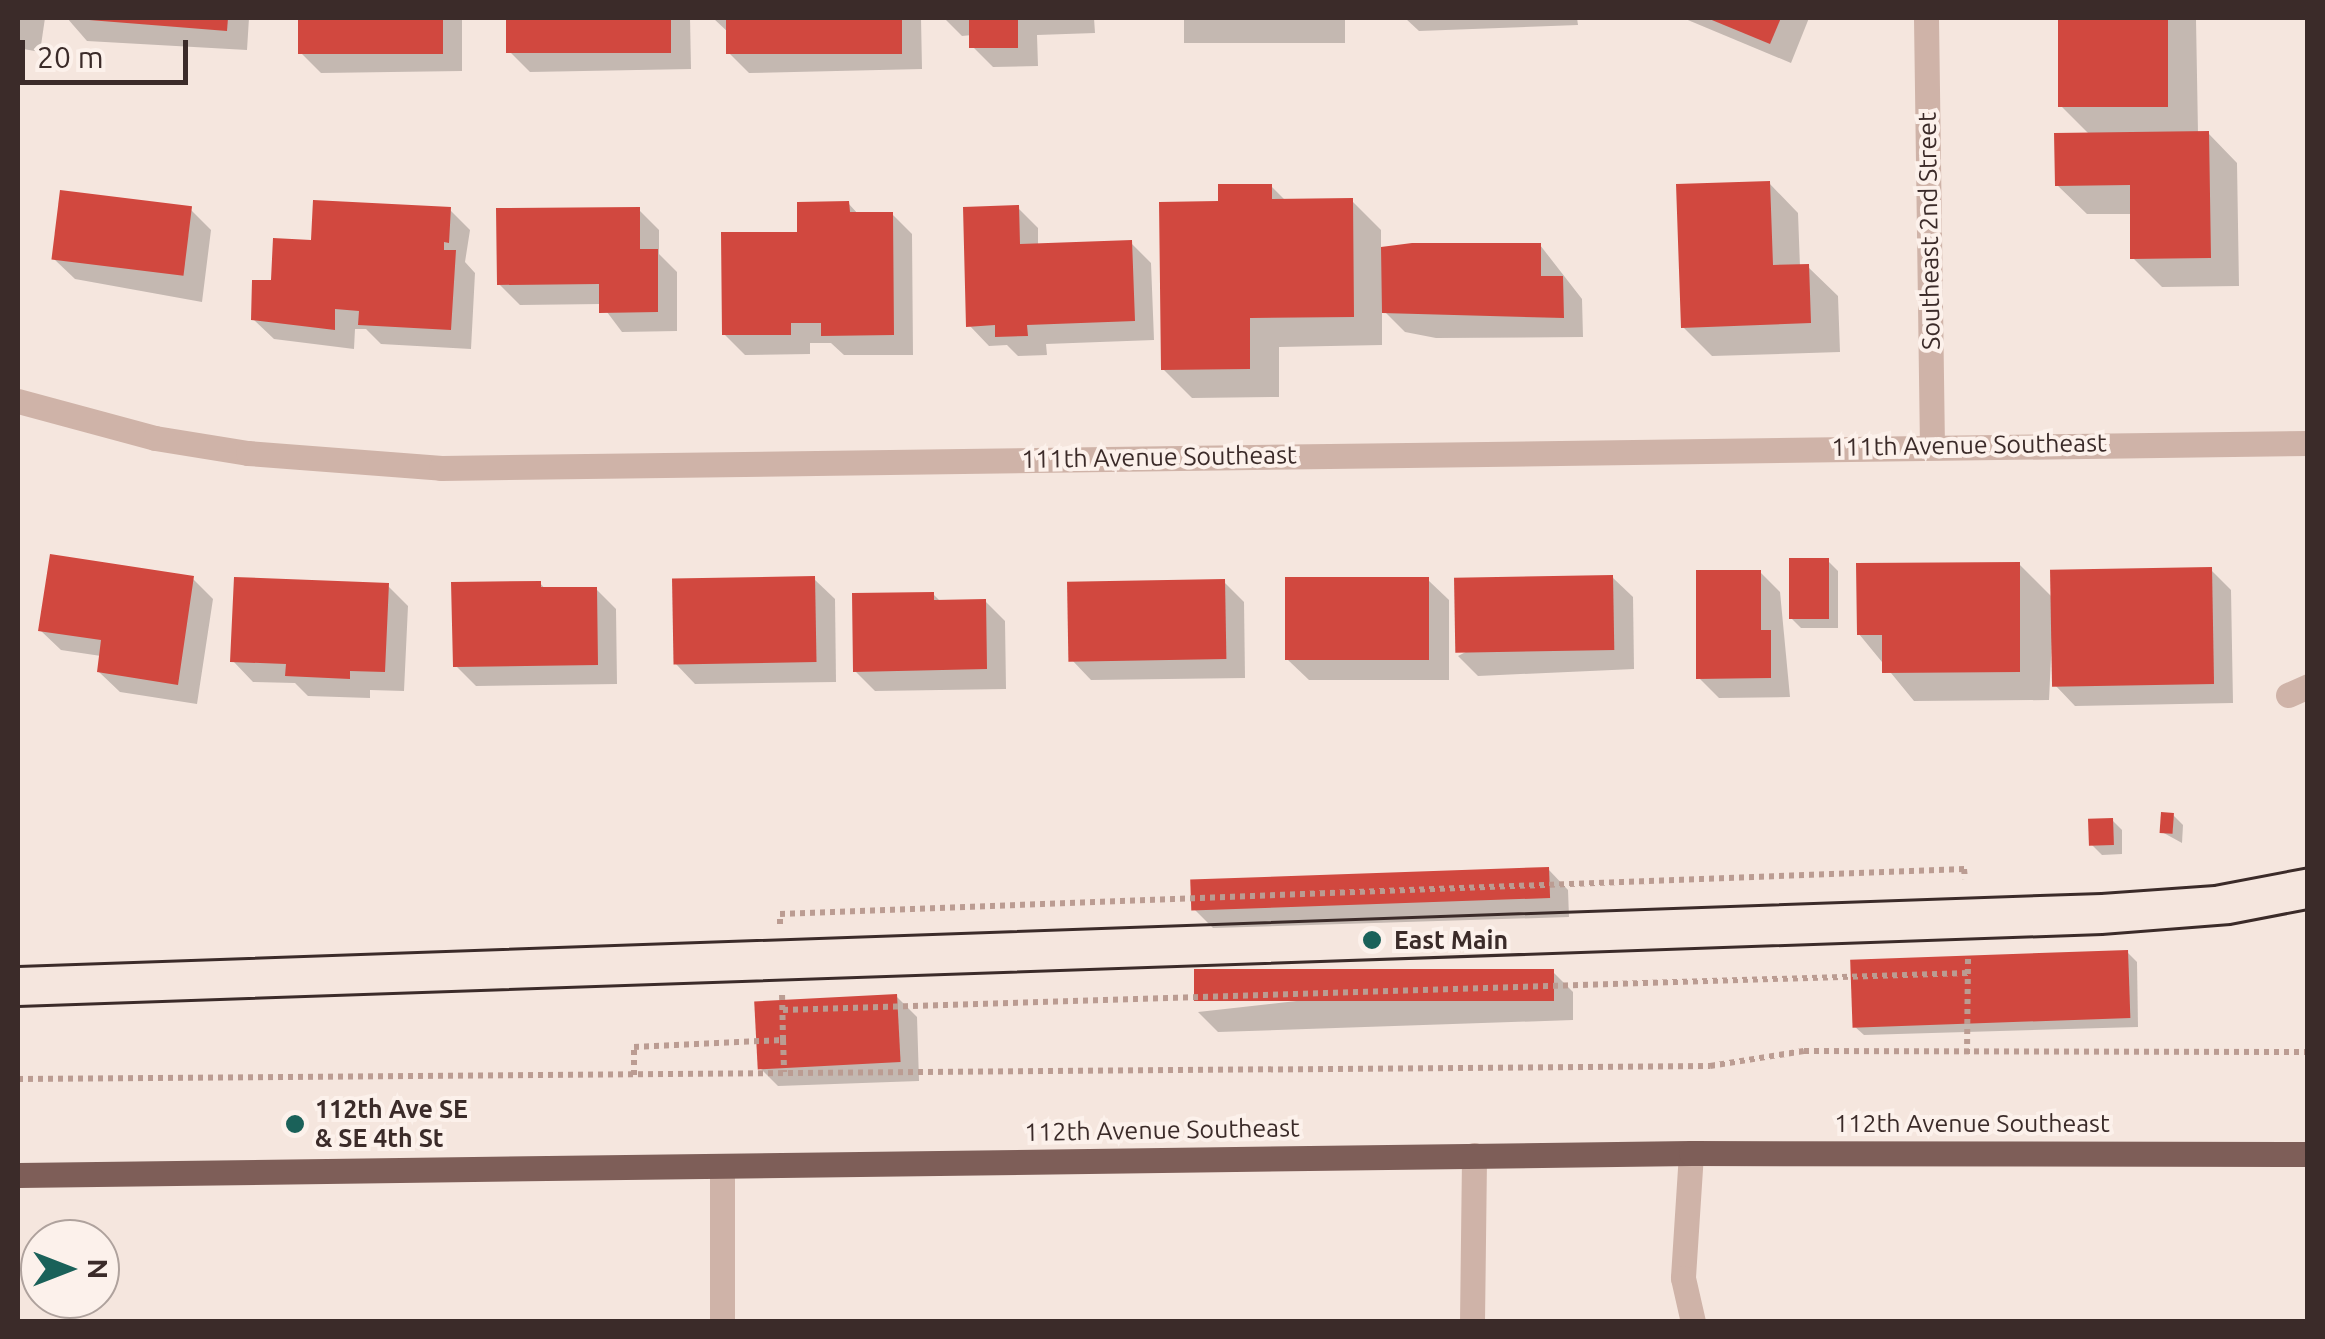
<!DOCTYPE html>
<html>
<head>
<meta charset="utf-8">
<style>
	body { margin:0 }
	#map { position:relative; width:2325px; height:1339px; overflow:hidden; background:#f5e6de; font-family:Ubuntu,sans-serif }
	div>[style] { position:absolute }
	.shadow>* { inset:0; background:#0003; transform-origin:0 0 }
	.building>* { inset:0; background:#d1483f; transform-origin:0 0 }
	.path>* { height:6px; margin-top:-3px; transform-origin:0; background:repeating-linear-gradient(90deg,#bb9c92 0 5px,transparent 0 10px) }
	.minor>* { height:25px; margin:-12.5px; padding:0 12.5px; transform-origin:12.5px; border-radius:12.5px; background:#cfb3a8 }
	.major>* { height:25px; margin:-12.5px; padding:0 12.5px; transform-origin:12.5px; border-radius:12.5px; background:#7e5e58 }
	.tram>* { height:2.5px; margin:-1.25px; padding:0 1.25px; transform-origin:1.25px; border-radius:1.25px; background:#3b2b29 }
	.dots>* { width:28px; height:28px; translate:-50% -50%; box-sizing:border-box; border:5px solid #fcf1eb; border-radius:50% }
	span { translate:-50% -50%; white-space:nowrap; text-align:center; line-height:1.15; -webkit-text-stroke:8px #fcf1eb; paint-order:stroke }
	.street-label { font-size:25px; color:#3b2b29 }
	.poi-label { font-size:25px; color:#3b2b29; font-weight:700 }
	.left { translate:0 -50%; text-align:left }
	.frame { position:absolute; inset:0; border:20px solid #3b2b29; pointer-events:none }
	.north { position:absolute; left:20px; top:1219px; width:100px; height:100px; box-sizing:border-box; background:#fcf1eb; border:2px solid #afa29d; border-radius:50%; rotate:90deg; font-size:28px; font-weight:700; line-height:40px; text-align:center; color:#3b2b29 }
	.north::after { content:''; display:block; margin:auto; width:35px; height:45px; background:#1a6159; clip-path:polygon(50% 0,100% 100%,50% 72%,0 100%) }
	.scale { position:absolute; left:20px; top:40px; width:168px; height:45px; box-sizing:border-box; border:5px solid #3b2b29; border-top:0; padding-left:12px; font-size:30px; line-height:35px; white-space:nowrap; color:#3b2b29; -webkit-text-stroke:8px #fcf1eb; paint-order:stroke }
</style>
</head>
<body>
<div id="map">
	<div class="shadow">
		<i style="clip-path:polygon(18px 18px,45px 18px,40px 52px,18px 48px)"></i>
		<i style="clip-path:polygon(67px 18px,249px 18px,247px 50px,87px 41px)"></i>
		<i style="clip-path:polygon(300px 18px,462px 18px,462px 71px,321px 73px,301px 53px)"></i>
		<i style="clip-path:polygon(509px 18px,690px 18px,691px 69px,530px 72px,510px 52px)"></i>
		<i style="clip-path:polygon(713px 18px,921px 18px,922px 69px,749px 73px,729px 53px,729px 33px)"></i>
		<i style="clip-path:polygon(944px 18px,1094px 18px,1095px 33px,1037px 35px,1038px 66px,993px 67px,973px 47px,972px 35px,962px 36px)"></i>
		<i style="left:1184px;top:18px;width:161px;height:25px"></i>
		<i style="clip-path:polygon(1405px 18px,1577px 18px,1578px 25px,1419px 31px)"></i>
		<i style="clip-path:polygon(1683px 18px,1809px 18px,1791px 63px)"></i>
		<i style="clip-path:polygon(2060px 18px,2196px 19px,2198px 133px,2208px 133px,2237px 163px,2239px 286px,2162px 287px,2133px 258px,2132px 214px,2087px 214px,2057px 185px,2090px 135px,2061px 106px)"></i>
		<i style="clip-path:polygon(1769px 183px,1798px 213px,1800px 267px,1808px 267px,1838px 296px,1840px 352px,1712px 356px,1683px 327px)"></i>
		<i style="clip-path:polygon(1271px 186px,1286px 201px,1352px 201px,1381px 230px,1381px 249px,1540px 245px,1582px 299px,1583px 337px,1436px 338px,1405px 332px,1382px 309px,1382px 345px,1279px 347px,1279px 397px,1192px 398px,1163px 369px,1220px 203px)"></i>
		<i style="clip-path:polygon(848px 203px,859px 215px,892px 214px,912px 234px,913px 355px,844px 355px,831px 343px,810px 343px,810px 354px,745px 355px,724px 334px,799px 234px)"></i>
		<i style="clip-path:polygon(1018px 208px,1038px 228px,1038px 246px,1131px 243px,1151px 263px,1154px 340px,1046px 344px,1047px 355px,1018px 356px,1007px 345px,989px 346px,969px 325px)"></i>
		<i style="clip-path:polygon(191px 210px,211px 230px,202px 302px,75px 279px,54px 259px)"></i>
		<i style="clip-path:polygon(450px 210px,470px 230px,465px 262px,475px 273px,471px 349px,381px 344px,366px 329px,355px 329px,354px 349px,274px 339px,253px 319px,273px 283px,314px 243px)"></i>
		<i style="clip-path:polygon(639px 210px,659px 230px,659px 254px,677px 272px,677px 331px,622px 332px,601px 304px,520px 305px,499px 284px)"></i>
		<i style="clip-path:polygon(1828px 561px,1838px 571px,1838px 628px,1801px 628px,1791px 618px)"></i>
		<i style="clip-path:polygon(2019px 564px,2053px 598px,2211px 570px,2231px 590px,2233px 703px,2075px 706px,2055px 685px,2053px 615px,2049px 700px,1914px 701px,1859px 634px)"></i>
		<i style="clip-path:polygon(1760px 572px,1780px 592px,1790px 697px,1719px 698px,1699px 678px)"></i>
		<i style="clip-path:polygon(1612px 577px,1633px 597px,1634px 669px,1478px 676px,1458px 656px)"></i>
		<i style="clip-path:polygon(192px 578px,213px 599px,197px 704px,120px 692px,99px 672px,101px 656px,61px 650px,40px 630px)"></i>
		<i style="clip-path:polygon(814px 579px,835px 599px,836px 682px,695px 684px,675px 663px)"></i>
		<i style="clip-path:polygon(1338px 580px,1428px 580px,1449px 600px,1449px 680px,1309px 680px,1288px 660px)"></i>
		<i style="clip-path:polygon(1224px 582px,1244px 602px,1245px 678px,1091px 680px,1071px 659px)"></i>
		<i style="clip-path:polygon(540px 583px,546px 590px,596px 589px,616px 609px,617px 684px,476px 686px,456px 666px)"></i>
		<i style="clip-path:polygon(388px 586px,408px 606px,404px 691px,370px 690px,370px 698px,308px 696px,295px 683px,253px 682px,233px 661px)"></i>
		<i style="clip-path:polygon(933px 594px,941px 602px,985px 601px,1005px 621px,1006px 689px,875px 691px,855px 671px)"></i>
		<i style="clip-path:polygon(2173px 815px,2183px 825px,2182px 843px,2162px 832px)"></i>
		<i style="clip-path:polygon(2112px 820px,2122px 830px,2122px 854px,2102px 855px,2092px 845px)"></i>
		<i style="clip-path:polygon(1548px 869px,1568px 890px,1569px 917px,1213px 928px,1193px 908px)"></i>
		<i style="clip-path:polygon(2127px 952px,2137px 962px,2138px 1027px,1864px 1035px,1854px 1026px)"></i>
		<i style="clip-path:polygon(1553px 972px,1573px 992px,1573px 1020px,1218px 1032px,1198px 1012px)"></i>
		<i style="clip-path:polygon(896px 996px,917px 1017px,919px 1081px,778px 1086px,758px 1066px)"></i>
	</div>
	<div class="building">
		<i style="clip-path:polygon(64px 18px,228px 18px,227px 31px)"></i>
		<i style="left:298px;top:18px;width:145px;height:36px"></i>
		<i style="left:506px;top:18px;width:165px;height:35px"></i>
		<i style="left:726px;top:18px;width:176px;height:36px"></i>
		<i style="left:969px;top:18px;width:49px;height:30px"></i>
		<i style="clip-path:polygon(1707px 18px,1781px 18px,1770px 44px)"></i>
		<i style="left:2058px;top:18px;width:110px;height:89px"></i>
		<i style="clip-path:polygon(2209px 131px,2211px 258px,2130px 259px,2130px 185px,2055px 186px,2054px 133px)"></i>
		<i style="clip-path:polygon(1770px 181px,1773px 265px,1809px 264px,1811px 323px,1681px 328px,1676px 184px)"></i>
		<i style="clip-path:polygon(1218px 184px,1272px 184px,1272px 199px,1353px 198px,1354px 317px,1250px 318px,1250px 369px,1161px 370px,1159px 202px,1218px 201px)"></i>
		<i style="left:60px;top:190px;width:133px;height:70px;rotate:7deg"></i>
		<i style="clip-path:polygon(313px 200px,451px 207px,449px 243px,444px 242px,444px 250px,456px 250px,451px 330px,358px 325px,359px 311px,335px 309px,335px 330px,251px 320px,252px 280px,271px 280px,273px 238px,311px 240px)"></i>
		<i style="clip-path:polygon(849px 201px,850px 212px,893px 212px,894px 335px,821px 336px,821px 323px,791px 323px,791px 335px,722px 335px,721px 232px,797px 232px,797px 202px)"></i>
		<i style="clip-path:polygon(1019px 205px,1020px 244px,1132px 240px,1135px 321px,1027px 325px,1028px 336px,995px 337px,995px 325px,966px 327px,963px 207px)"></i>
		<i style="clip-path:polygon(640px 207px,640px 249px,658px 249px,658px 312px,599px 313px,599px 284px,497px 285px,496px 208px)"></i>
		<i style="clip-path:polygon(1412px 243px,1541px 243px,1541px 276px,1563px 276px,1564px 318px,1382px 313px,1381px 247px)"></i>
		<i style="clip-path:polygon(50px 554px,194px 576px,178px 685px,97px 672px,101px 640px,38px 631px)"></i>
		<i style="left:1789px;top:558px;width:40px;height:61px"></i>
		<i style="clip-path:polygon(2020px 562px,2020px 672px,1882px 673px,1882px 635px,1857px 635px,1856px 563px)"></i>
		<i style="left:2212px;top:567px;width:117px;height:162px;rotate:89deg"></i>
		<i style="clip-path:polygon(1696px 570px,1761px 570px,1761px 630px,1771px 630px,1771px 678px,1696px 679px)"></i>
		<i style="left:1613px;top:575px;width:75px;height:159px;rotate:89deg"></i>
		<i style="left:815px;top:576px;width:86px;height:143px;rotate:89deg"></i>
		<i style="clip-path:polygon(234px 577px,389px 583px,385px 672px,350px 671px,350px 679px,285px 676px,286px 664px,230px 662px)"></i>
		<i style="left:1429px;top:577px;width:83px;height:144px;rotate:90deg"></i>
		<i style="left:1225px;top:579px;width:80px;height:158px;rotate:89deg"></i>
		<i style="clip-path:polygon(541px 581px,541px 587px,597px 587px,598px 665px,453px 667px,451px 582px)"></i>
		<i style="clip-path:polygon(934px 592px,934px 600px,986px 599px,987px 669px,853px 672px,852px 593px)"></i>
		<i style="left:2161px;top:812px;width:13px;height:21px;rotate:4deg"></i>
		<i style="left:2113px;top:818px;width:27px;height:25px;rotate:88deg"></i>
		<i style="left:1549px;top:867px;width:31px;height:359px;rotate:88deg"></i>
		<i style="left:2128px;top:950px;width:68px;height:278px;rotate:88deg"></i>
		<i style="left:1554px;top:969px;width:32px;height:360px;rotate:90deg"></i>
		<i style="left:897px;top:994px;width:68px;height:143px;rotate:87deg"></i>
	</div>
	<div class="path">
		<i style="left:780px;top:924px;width:10px;rotate:-90deg"></i>
		<i style="left:780px;top:914px;width:1185px;rotate:-2.18deg"></i>
		<i style="left:1964px;top:869px;width:10px;rotate:84deg"></i>
		<i style="left:783px;top:1010px;width:1186px;rotate:-1.79deg"></i>
		<i style="left:783px;top:1040px;width:32px;rotate:88deg"></i>
		<i style="left:1967px;top:1054px;width:96px;rotate:-89.4deg"></i>
		<i style="left:634px;top:1075px;width:28px;rotate:-90deg"></i>
		<i style="left:634px;top:1047px;width:149px;rotate:-2.7deg"></i>
		<i style="left:783px;top:1040px;width:46px;rotate:-91.2deg"></i>
		<i style="left:18px;top:1079px;width:1692px;rotate:-0.44deg"></i>
		<i style="left:1710px;top:1066px;width:95px;rotate:-9.1deg"></i>
		<i style="left:1804px;top:1051px;width:504px;rotate:0.11deg"></i>
	</div>
	<div class="minor">
		<i style="left:1926px;top:18px;width:427px;rotate:89.2deg"></i>
		<i style="left:18px;top:401px;width:142px;rotate:15.1deg"></i>
		<i style="left:155px;top:438px;width:94px;rotate:9.2deg"></i>
		<i style="left:248px;top:453px;width:194px;rotate:4.4deg"></i>
		<i style="left:441px;top:468px;width:1867px;rotate:-0.77deg"></i>
		<i style="left:2288px;top:695px;width:22px;rotate:-24deg"></i>
		<i style="left:1691px;top:1153px;width:125px;rotate:93.7deg"></i>
		<i style="left:1683px;top:1278px;width:45px;rotate:77.2deg"></i>
		<i style="left:722px;top:1322px;width:156px;rotate:-90deg"></i>
		<i style="left:1472px;top:1322px;width:167px;rotate:-89.3deg"></i>
	</div>
	<div class="major">
		<i style="left:18px;top:1175px;width:1673px;rotate:-0.75deg"></i>
		<i style="left:1691px;top:1153px;width:617px;rotate:0.09deg"></i>
	</div>
	<div class="tram">
		<i style="left:18px;top:966px;width:2084px;rotate:-2.01deg"></i>
		<i style="left:2101px;top:893px;width:113px;rotate:-4deg"></i>
		<i style="left:2214px;top:885px;width:96px;rotate:-10.8deg"></i>
		<i style="left:18px;top:1006px;width:2085px;rotate:-1.98deg"></i>
		<i style="left:2102px;top:934px;width:128px;rotate:-4.5deg"></i>
		<i style="left:2230px;top:924px;width:79px;rotate:-10.9deg"></i>
	</div>
	<div class="dots">
		<i style="left:1372px;top:940px;background:#1a6159"></i>
		<i style="left:295px;top:1124px;background:#1a6159"></i>
	</div>
	<div class="street-label">
		<span style="left:1929px;top:231px;rotate:-91deg">Southeast 2nd Street</span>
		<span style="left:1969px;top:445px;rotate:-1deg">111th Avenue Southeast</span>
		<span style="left:1159px;top:457px;rotate:-1deg">111th Avenue Southeast</span>
		<span style="left:1972px;top:1123px">112th Avenue Southeast</span>
		<span style="left:1162px;top:1130px;rotate:-1deg">112th Avenue Southeast</span>
	</div>
	<div class="poi-label">
		<span class="left" style="left:1394px;top:940px">East Main</span>
		<span class="left" style="left:315px;top:1124px">112th Ave SE<br>&amp; SE 4th St</span>
	</div>
	<div class="frame"></div>
	<div class="north">N</div>
	<div class="scale">20 m</div>
</div>
</body>
</html>
